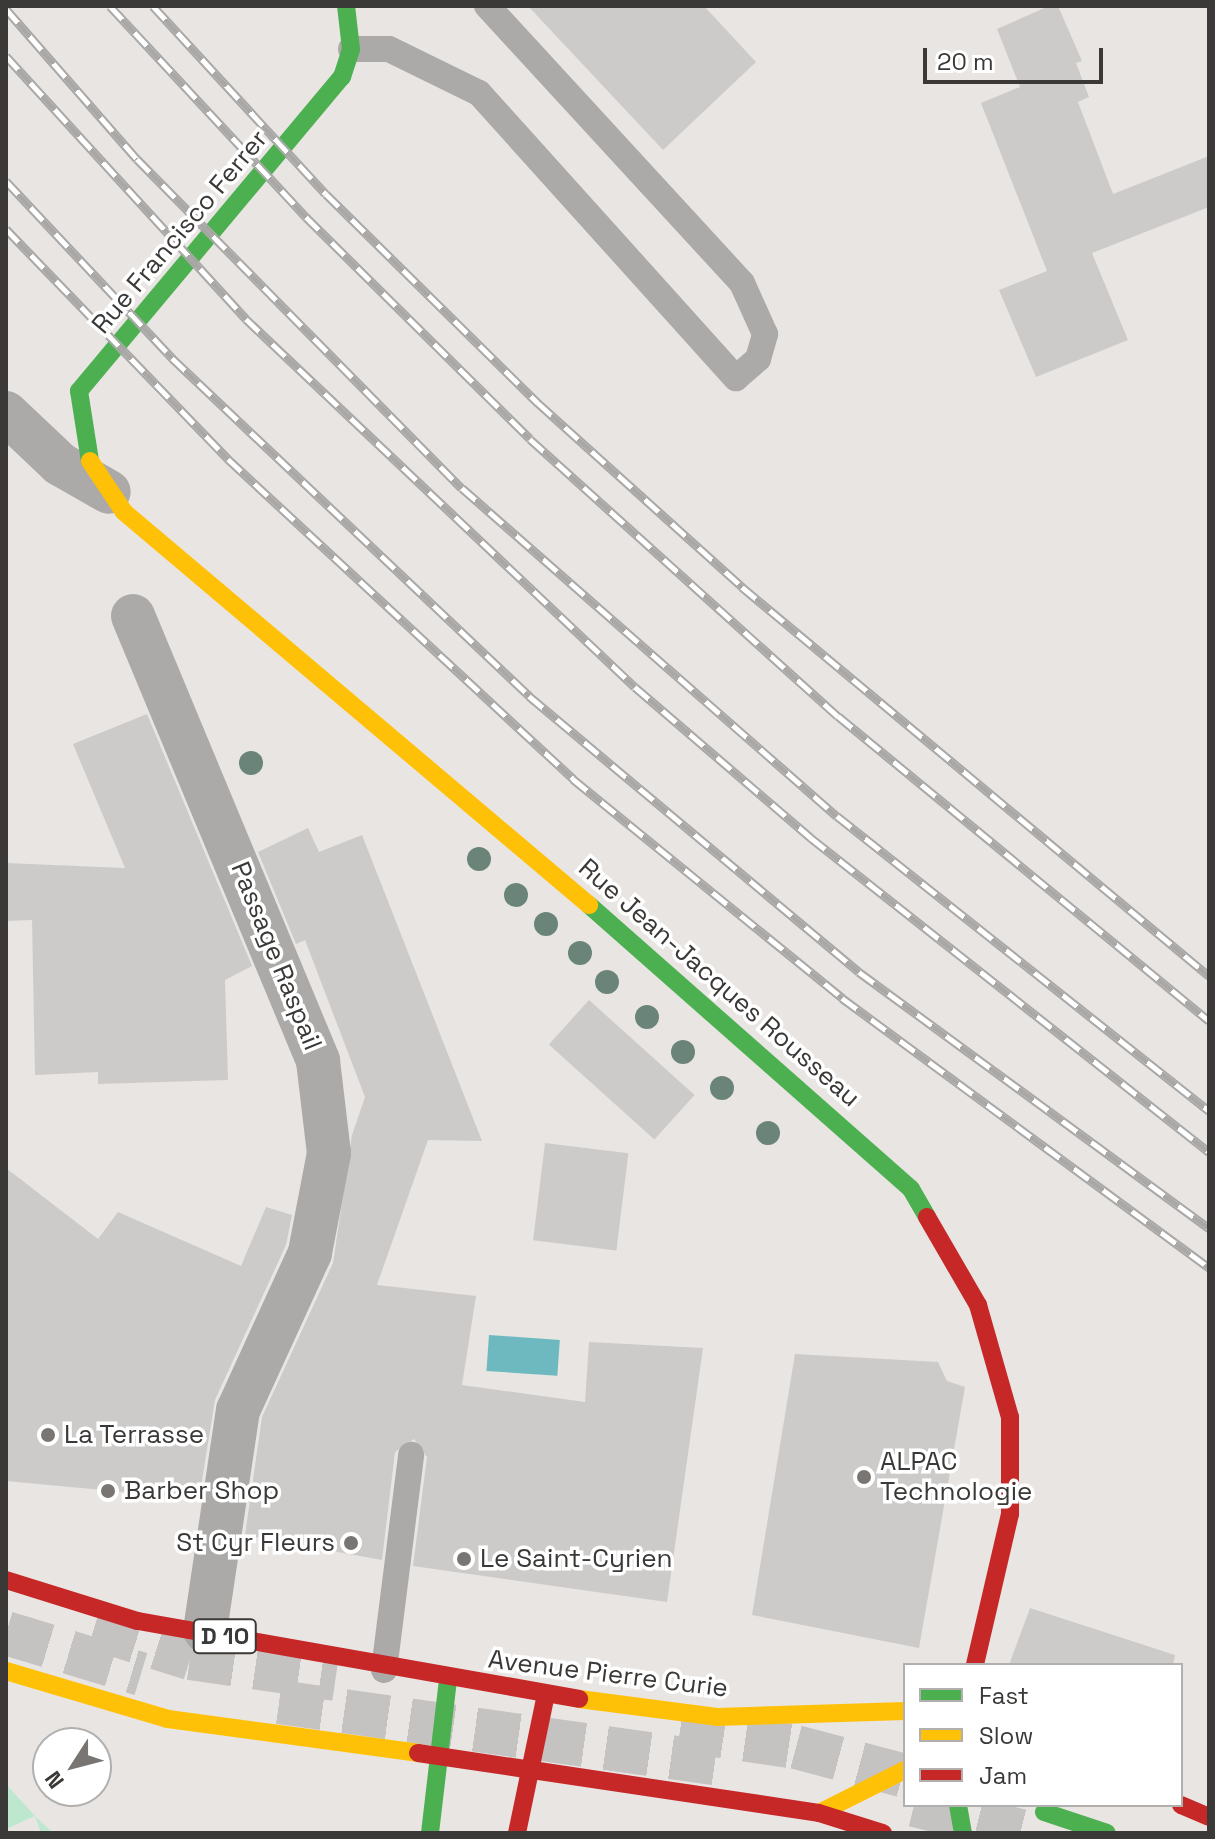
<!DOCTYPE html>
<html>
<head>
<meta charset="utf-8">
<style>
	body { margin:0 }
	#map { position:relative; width:1215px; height:1839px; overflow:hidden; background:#e8e5e3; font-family:"Space Grotesk",sans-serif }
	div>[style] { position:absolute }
	.green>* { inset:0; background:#bee7d0 }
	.water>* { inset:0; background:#6db9bf; transform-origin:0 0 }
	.building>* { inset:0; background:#cdcbca; transform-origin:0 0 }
	.primary-tunnel>* { height:44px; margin-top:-22px; transform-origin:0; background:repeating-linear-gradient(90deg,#c5c3c1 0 44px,transparent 0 66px) }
	.lane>* { height:26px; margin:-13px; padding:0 13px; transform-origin:13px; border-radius:13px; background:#acaaa9 }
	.street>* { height:44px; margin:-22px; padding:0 22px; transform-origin:22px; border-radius:22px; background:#acaaa9 }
	.fast>* { height:18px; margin:-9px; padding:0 9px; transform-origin:9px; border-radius:9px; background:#4caf50 }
	.slow>* { height:18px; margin:-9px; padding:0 9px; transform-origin:9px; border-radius:9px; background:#ffc107 }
	.jam>* { height:18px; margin:-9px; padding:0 9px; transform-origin:9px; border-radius:9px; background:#c62828 }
	.rail>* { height:9px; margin-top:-4.5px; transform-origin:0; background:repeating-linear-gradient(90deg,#fff 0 18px,#a9a8a7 0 36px); box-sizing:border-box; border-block:2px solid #a9a8a7 }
	.trees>* { width:24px; height:24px; margin:-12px; border-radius:50%; background:#6b8479 }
	.dots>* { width:22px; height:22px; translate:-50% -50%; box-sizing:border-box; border:4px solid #fff; border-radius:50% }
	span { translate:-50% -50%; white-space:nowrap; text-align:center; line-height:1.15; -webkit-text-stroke:7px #fff; paint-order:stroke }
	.shield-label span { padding:2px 6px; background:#fff; border:2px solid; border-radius:6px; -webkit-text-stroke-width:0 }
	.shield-label { font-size:24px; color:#3b3937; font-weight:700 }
	.street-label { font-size:26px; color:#3b3937 }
	.poi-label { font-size:26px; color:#3b3937 }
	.left { translate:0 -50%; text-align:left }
	.right { translate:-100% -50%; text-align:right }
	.frame { position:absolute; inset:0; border:8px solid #3b3937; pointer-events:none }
	.legend { position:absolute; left:903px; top:1663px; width:280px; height:144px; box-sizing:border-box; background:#fff; border:2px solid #b1b0af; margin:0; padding:10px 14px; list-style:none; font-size:24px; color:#3b3937 }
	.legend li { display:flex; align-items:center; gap:16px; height:40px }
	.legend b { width:40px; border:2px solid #b1b0af }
	.north { position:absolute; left:32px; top:1727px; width:80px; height:80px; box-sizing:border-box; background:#fff; border:2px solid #b1b0af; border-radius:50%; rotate:234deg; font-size:22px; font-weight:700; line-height:32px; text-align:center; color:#3b3937 }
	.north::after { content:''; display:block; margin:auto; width:28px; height:36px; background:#787573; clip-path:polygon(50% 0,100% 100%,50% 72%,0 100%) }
	.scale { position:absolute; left:923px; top:48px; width:180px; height:36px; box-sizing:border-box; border:4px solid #3b3937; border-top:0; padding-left:10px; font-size:24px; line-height:28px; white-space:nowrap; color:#3b3937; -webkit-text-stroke:6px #fff; paint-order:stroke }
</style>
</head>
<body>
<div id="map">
	<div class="green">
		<i style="clip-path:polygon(6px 1784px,35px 1816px,53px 1833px,41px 1833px,35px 1816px,6px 1829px)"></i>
	</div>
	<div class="water">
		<i style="left:489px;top:1335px;width:71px;height:36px;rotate:4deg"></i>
	</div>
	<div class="building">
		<i style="clip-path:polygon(528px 6px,704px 6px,756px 62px,663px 150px)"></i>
		<i style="clip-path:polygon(1049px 6px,1058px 6px,1082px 61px,1076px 63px,1089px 97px,1078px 102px,1113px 194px,1209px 156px,1209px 207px,1092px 253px,1128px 340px,1036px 377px,999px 290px,1047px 271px,981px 103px,1020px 87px,997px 29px)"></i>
		<i style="clip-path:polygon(147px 714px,252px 966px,225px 980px,228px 1080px,98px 1084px,98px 1072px,35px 1075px,32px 920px,6px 921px,6px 863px,125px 868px,73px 744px)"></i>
		<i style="clip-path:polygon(308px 828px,319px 852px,362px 835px,482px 1141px,428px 1140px,377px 1285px,476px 1296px,462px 1385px,585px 1402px,589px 1342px,703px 1348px,667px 1602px,413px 1566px,427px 1457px,414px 1439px,395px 1452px,382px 1560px,245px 1535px,262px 1417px,333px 1263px,352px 1135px,365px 1097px,305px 940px,296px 944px,258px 852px)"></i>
		<i style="left:589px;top:1000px;width:142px;height:60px;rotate:42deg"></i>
		<i style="left:545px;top:1143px;width:84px;height:98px;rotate:7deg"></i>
		<i style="clip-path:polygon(6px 1168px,98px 1239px,118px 1212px,241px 1266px,266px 1207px,292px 1215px,286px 1245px,215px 1400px,199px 1499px,6px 1481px)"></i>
		<i style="clip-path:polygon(795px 1354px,938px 1362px,947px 1381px,965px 1387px,919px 1648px,752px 1615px)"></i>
		<i style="clip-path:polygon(1030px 1608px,1175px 1655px,1173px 1665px,1009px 1665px)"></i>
	</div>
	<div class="primary-tunnel">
		<i style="left:94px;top:1628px;width:101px;rotate:17.4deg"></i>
		<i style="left:190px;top:1658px;width:147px;rotate:8.2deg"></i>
		<i style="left:6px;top:1633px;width:141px;rotate:16.9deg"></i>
		<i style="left:279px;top:1702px;width:451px;rotate:8deg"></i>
		<i style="left:680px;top:1730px;width:117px;rotate:8.3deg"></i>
		<i style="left:796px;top:1747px;width:113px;rotate:14.9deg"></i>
		<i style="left:914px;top:1805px;width:118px;rotate:13.7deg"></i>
	</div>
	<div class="lane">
		<i style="left:351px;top:49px;width:38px"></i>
		<i style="left:389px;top:49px;width:100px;rotate:26.1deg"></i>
		<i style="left:479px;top:93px;width:384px;rotate:48deg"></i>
		<i style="left:736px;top:378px;width:29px;rotate:-41deg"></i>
		<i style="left:758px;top:359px;width:26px;rotate:-74deg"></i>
		<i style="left:765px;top:334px;width:56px;rotate:-114.3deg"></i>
		<i style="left:742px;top:283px;width:377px;rotate:-132.6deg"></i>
		<i style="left:384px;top:1670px;width:217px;rotate:-82.8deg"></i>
	</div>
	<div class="street">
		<i style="left:6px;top:413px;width:74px;rotate:43.4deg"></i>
		<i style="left:60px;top:464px;width:56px;rotate:29.7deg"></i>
		<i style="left:133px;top:616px;width:482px;rotate:67.4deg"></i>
		<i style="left:318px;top:1061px;width:93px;rotate:83.2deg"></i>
		<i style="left:329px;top:1153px;width:102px;rotate:100.8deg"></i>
		<i style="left:310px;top:1253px;width:173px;rotate:114.6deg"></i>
		<i style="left:238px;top:1410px;width:223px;rotate:98.5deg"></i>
	</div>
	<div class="fast">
		<i style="left:90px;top:461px;width:71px;rotate:-98.9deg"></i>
		<i style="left:79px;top:391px;width:410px;rotate:-50.1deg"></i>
		<i style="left:342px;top:77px;width:29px;rotate:-72deg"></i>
		<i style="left:351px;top:49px;width:43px;rotate:-96.6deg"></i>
		<i style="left:589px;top:905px;width:429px;rotate:41.4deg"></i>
		<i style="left:911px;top:1189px;width:32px;rotate:60deg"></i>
		<i style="left:958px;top:1805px;width:28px;rotate:80deg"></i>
		<i style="left:1044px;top:1812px;width:66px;rotate:18.4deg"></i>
		<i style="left:430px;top:1833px;width:155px;rotate:-83.3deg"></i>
	</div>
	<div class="slow">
		<i style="left:90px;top:461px;width:61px;rotate:56.3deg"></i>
		<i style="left:124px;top:512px;width:609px;rotate:40.2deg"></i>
		<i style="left:6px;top:1671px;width:169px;rotate:16.5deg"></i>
		<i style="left:168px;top:1719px;width:252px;rotate:7.7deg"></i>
		<i style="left:579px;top:1699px;width:139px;rotate:7.4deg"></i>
		<i style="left:717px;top:1717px;width:188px;rotate:-1.8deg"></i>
		<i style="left:819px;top:1813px;width:96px;rotate:-26.6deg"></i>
	</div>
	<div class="jam">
		<i style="left:927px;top:1217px;width:102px;rotate:59.9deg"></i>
		<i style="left:978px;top:1305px;width:116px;rotate:74.1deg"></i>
		<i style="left:1010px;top:1417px;width:97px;rotate:90deg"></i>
		<i style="left:1010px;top:1514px;width:155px;rotate:103.1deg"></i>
		<i style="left:6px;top:1580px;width:138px;rotate:17.3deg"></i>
		<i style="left:138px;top:1621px;width:448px;rotate:10deg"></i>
		<i style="left:418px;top:1753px;width:405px;rotate:8.5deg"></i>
		<i style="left:819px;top:1813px;width:67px;rotate:17.4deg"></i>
		<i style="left:1181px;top:1805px;width:30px;rotate:23deg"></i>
		<i style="left:517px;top:1833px;width:142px;rotate:-78.2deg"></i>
	</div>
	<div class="rail">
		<i style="left:110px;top:6px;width:288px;rotate:47.1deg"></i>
		<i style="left:306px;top:217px;width:315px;rotate:44.7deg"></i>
		<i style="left:530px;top:439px;width:414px;rotate:42deg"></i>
		<i style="left:838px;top:716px;width:480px;rotate:39.4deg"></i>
		<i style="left:153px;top:6px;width:255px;rotate:47.4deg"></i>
		<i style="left:326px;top:194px;width:298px;rotate:44.6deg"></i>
		<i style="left:538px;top:403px;width:275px;rotate:42deg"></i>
		<i style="left:742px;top:587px;width:608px;rotate:39.79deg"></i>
		<i style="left:6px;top:9px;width:199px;rotate:48.9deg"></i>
		<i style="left:137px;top:159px;width:462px;rotate:45.4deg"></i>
		<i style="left:462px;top:488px;width:498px;rotate:41.2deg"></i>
		<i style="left:837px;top:816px;width:475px;rotate:38.4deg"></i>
		<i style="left:6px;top:56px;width:356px;rotate:47.6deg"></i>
		<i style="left:246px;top:319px;width:535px;rotate:43.41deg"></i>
		<i style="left:635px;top:687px;width:232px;rotate:40.6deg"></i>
		<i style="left:811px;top:838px;width:507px;rotate:38.27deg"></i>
		<i style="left:6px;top:181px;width:243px;rotate:46.8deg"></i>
		<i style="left:172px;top:358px;width:492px;rotate:43.4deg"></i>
		<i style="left:529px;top:696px;width:430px;rotate:39.9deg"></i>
		<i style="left:859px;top:972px;width:434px;rotate:36.2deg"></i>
		<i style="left:6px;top:229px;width:320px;rotate:46deg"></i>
		<i style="left:228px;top:459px;width:471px;rotate:42.8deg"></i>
		<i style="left:573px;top:779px;width:347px;rotate:39.1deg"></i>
		<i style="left:842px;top:998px;width:456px;rotate:36.3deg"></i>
	</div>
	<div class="trees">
		<i style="left:251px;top:763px"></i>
		<i style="left:479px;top:859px"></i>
		<i style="left:516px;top:895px"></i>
		<i style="left:546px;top:924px"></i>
		<i style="left:580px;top:953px"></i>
		<i style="left:607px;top:982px"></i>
		<i style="left:647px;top:1017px"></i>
		<i style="left:683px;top:1052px"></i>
		<i style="left:722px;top:1088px"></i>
		<i style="left:768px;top:1133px"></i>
	</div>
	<div class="dots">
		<i style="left:48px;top:1435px;background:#787573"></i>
		<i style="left:864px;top:1477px;background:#787573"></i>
		<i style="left:108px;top:1491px;background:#787573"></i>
		<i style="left:351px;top:1543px;background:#787573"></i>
		<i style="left:464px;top:1559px;background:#787573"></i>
	</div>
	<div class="shield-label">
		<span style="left:225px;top:1636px">D 10</span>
	</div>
	<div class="street-label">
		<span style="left:180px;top:232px;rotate:-50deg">Rue Francisco Ferrer</span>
		<span style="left:276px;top:956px;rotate:68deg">Passage Raspail</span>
		<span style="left:719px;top:983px;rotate:41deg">Rue Jean-Jacques Rousseau</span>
		<span style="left:608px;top:1674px;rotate:7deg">Avenue Pierre Curie</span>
	</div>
	<div class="poi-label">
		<span class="left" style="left:64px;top:1435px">La Terrasse</span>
		<span class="left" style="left:880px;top:1477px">ALPAC<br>Technologie</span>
		<span class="left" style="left:124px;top:1491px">Barber Shop</span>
		<span class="right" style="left:335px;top:1543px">St Cyr Fleurs</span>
		<span class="left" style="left:480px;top:1559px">Le Saint-Cyrien</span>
	</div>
	<div class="frame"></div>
	<ul class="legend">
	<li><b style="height:10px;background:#4caf50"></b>Fast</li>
	<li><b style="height:10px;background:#ffc107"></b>Slow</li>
	<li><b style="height:10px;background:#c62828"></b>Jam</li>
	</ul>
	<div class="north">N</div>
	<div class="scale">20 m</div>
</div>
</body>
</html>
